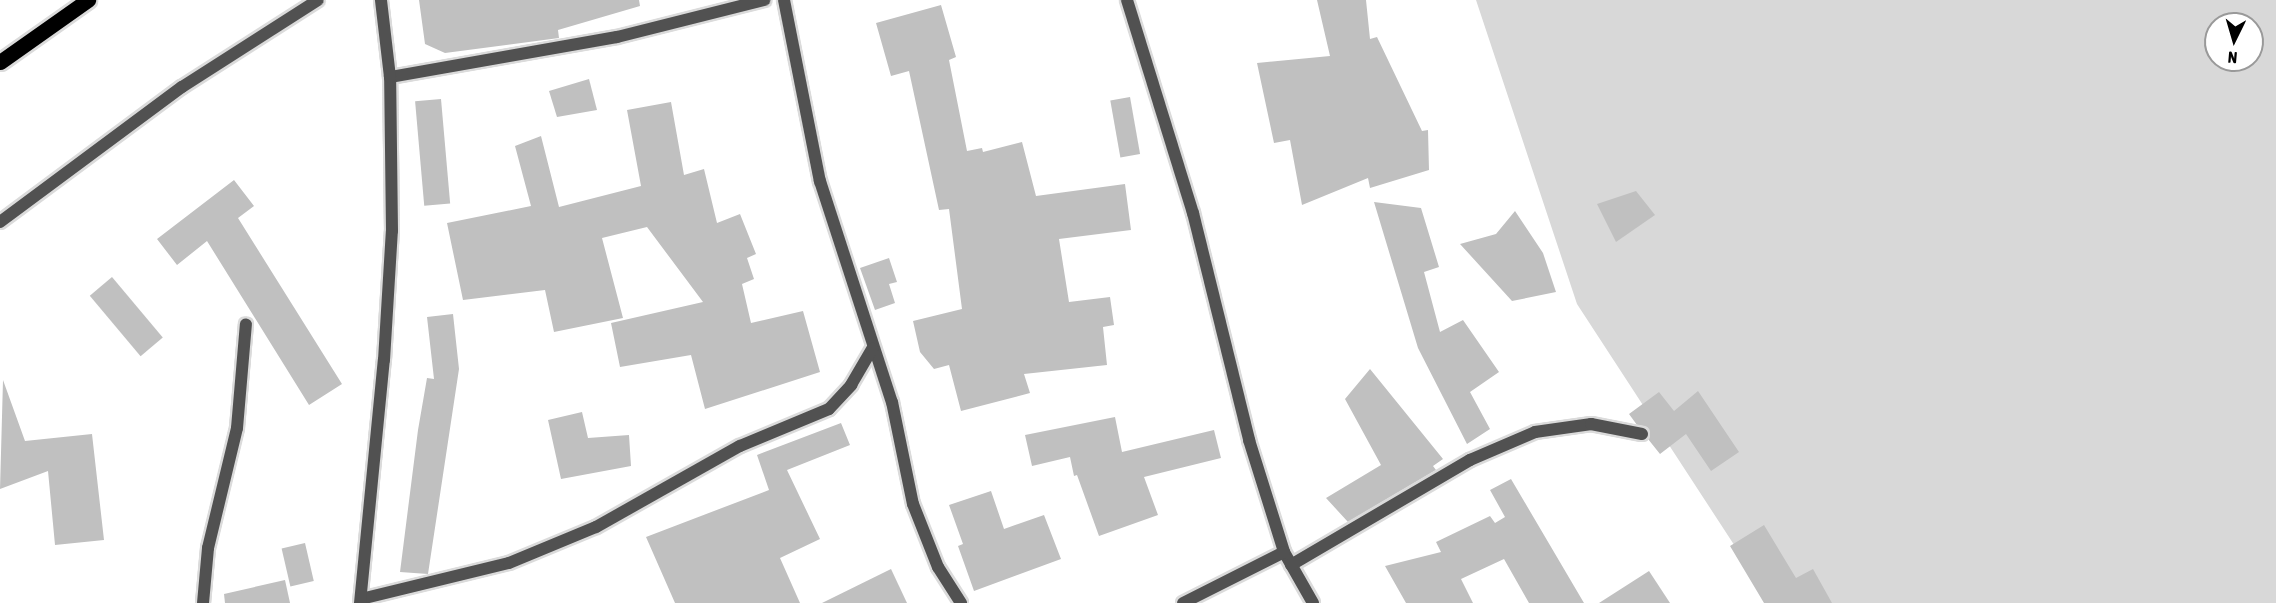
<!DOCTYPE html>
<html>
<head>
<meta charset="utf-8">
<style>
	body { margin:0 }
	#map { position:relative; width:2276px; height:603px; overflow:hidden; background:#fff; font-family:"Asap Condensed",sans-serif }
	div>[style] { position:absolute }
	.green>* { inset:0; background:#d8d8d8 }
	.building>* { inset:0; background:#c0c0c0; transform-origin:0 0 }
	.roads { filter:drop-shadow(2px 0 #dbdbdb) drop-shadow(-2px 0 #dbdbdb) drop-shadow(0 2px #dbdbdb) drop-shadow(0 -2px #dbdbdb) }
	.minor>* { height:12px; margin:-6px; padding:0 6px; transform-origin:6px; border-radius:6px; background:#515151 }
	.tertiary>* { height:12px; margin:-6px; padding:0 6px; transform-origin:6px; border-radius:6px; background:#515151 }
	.primary>* { height:15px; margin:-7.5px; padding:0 7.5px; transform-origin:7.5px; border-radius:7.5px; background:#000 }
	span { translate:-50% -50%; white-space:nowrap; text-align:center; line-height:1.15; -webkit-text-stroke:4.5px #fff; paint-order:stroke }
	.north { position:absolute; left:2204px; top:12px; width:60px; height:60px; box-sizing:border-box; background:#fff; border:2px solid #999; border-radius:50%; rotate:185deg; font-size:16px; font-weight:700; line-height:24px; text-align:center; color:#000 }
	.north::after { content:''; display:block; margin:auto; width:21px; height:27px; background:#000; clip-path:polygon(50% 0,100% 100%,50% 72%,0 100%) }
</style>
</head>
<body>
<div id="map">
	<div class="green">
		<i style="clip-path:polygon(evenodd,1476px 0,2276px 0,2276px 603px,1772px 603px,1577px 304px,1476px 0,2216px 24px,2252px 24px,2252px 60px,2216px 60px,2216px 24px)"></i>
	</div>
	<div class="building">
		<i style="clip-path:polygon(419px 0,639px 0,640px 6px,558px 30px,559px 38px,445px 53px,425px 44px)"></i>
		<i style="clip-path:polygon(1317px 0,1366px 0,1370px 39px,1377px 37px,1422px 131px,1428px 130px,1429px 170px,1370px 188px,1368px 178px,1302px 205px,1290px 140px,1274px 143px,1257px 63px,1330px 56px)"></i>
		<i style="clip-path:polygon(941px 5px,956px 57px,949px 60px,967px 151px,982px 148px,983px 152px,1022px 142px,1036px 196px,1125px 184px,1131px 230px,1059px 239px,1069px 302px,1110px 297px,1114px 325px,1103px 327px,1107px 365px,1024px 374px,1030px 393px,961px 411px,949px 365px,934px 369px,920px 352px,913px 321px,962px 309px,949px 209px,939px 210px,909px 71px,891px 76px,876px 23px)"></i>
		<i style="clip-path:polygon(589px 79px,597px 110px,557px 117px,549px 91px)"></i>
		<i style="left:1130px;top:97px;width:58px;height:20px;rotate:80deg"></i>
		<i style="left:441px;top:99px;width:105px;height:26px;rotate:85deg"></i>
		<i style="clip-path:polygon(671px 102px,684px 175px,704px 169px,717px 223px,740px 214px,756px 254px,747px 258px,754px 279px,742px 284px,751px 323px,803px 311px,820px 372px,705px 409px,691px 355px,620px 367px,611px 323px,703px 302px,647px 227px,602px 238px,623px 318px,554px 332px,545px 290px,463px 300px,447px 223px,531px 206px,515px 146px,541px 136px,559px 207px,641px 186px,627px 110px)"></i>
		<i style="clip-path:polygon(234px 180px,254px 206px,238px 218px,342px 384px,309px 405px,207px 241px,177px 265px,157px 239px)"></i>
		<i style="clip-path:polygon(1636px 191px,1655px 215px,1616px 242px,1597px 204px)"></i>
		<i style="clip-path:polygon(1374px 202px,1421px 208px,1439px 267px,1424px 272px,1440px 332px,1463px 320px,1499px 372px,1470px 392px,1490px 429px,1467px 444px,1418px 348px)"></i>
		<i style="clip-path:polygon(1515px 211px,1543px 253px,1556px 292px,1512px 301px,1460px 244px,1496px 234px)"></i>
		<i style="clip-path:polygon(889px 258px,897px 282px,889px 284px,895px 303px,875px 310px,860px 268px)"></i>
		<i style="left:112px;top:277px;width:79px;height:29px;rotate:50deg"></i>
		<i style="clip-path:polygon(453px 314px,459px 369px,428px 574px,400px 572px,418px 430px,427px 378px,434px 379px,427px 317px)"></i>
		<i style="clip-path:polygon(1370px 369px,1443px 459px,1433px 466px,1436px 470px,1348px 522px,1326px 498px,1381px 465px,1345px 399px)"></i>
		<i style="clip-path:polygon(3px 380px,25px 441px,92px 434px,104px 540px,55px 545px,48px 471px,0 489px)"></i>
		<i style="clip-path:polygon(1698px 391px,1739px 452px,1711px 471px,1686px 434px,1660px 454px,1648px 439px,1648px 428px,1637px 425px,1629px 414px,1659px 392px,1674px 411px)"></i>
		<i style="clip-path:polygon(582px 412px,588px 438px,629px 435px,631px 466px,561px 479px,548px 420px)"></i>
		<i style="clip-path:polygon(1115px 417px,1122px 452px,1214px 430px,1221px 458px,1144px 477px,1158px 515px,1099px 536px,1077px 475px,1074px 476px,1070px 457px,1032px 466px,1025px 435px)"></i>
		<i style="clip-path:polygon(841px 423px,850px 445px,787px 470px,820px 539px,780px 558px,800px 603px,675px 603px,646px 537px,769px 490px,757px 455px)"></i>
		<i style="clip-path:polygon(1511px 479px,1584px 603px,1529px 603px,1504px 559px,1461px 579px,1473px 603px,1406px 603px,1385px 566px,1441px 552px,1436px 542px,1490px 516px,1495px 523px,1505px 517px,1490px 490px)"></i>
		<i style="clip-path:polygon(991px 491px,1004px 529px,1044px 515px,1061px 559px,974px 591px,958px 546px,963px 544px,949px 505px)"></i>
		<i style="clip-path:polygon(1764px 525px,1796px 578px,1813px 569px,1832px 603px,1764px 603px,1730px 546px)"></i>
		<i style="left:305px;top:543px;width:39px;height:24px;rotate:77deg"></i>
		<i style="clip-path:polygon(891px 569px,907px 603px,822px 603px)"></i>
		<i style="clip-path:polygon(1649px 571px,1670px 603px,1599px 603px)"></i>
		<i style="clip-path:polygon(285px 580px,290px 603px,225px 603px,224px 594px)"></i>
	</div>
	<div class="roads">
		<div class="minor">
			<i style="left:784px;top:0;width:185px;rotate:78.8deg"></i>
			<i style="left:820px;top:181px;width:232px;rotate:72deg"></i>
			<i style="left:892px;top:402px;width:104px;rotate:78.4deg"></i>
			<i style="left:913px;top:504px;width:68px;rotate:68.4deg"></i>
			<i style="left:938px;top:567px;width:43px;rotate:57.4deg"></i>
			<i style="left:1127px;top:0;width:223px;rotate:72.8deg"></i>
			<i style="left:1193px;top:213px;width:234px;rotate:76.1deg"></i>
			<i style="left:1249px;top:440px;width:117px;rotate:72.6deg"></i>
			<i style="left:1284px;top:552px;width:59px;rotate:60.4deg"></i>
			<i style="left:390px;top:77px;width:230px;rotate:-10deg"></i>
			<i style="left:617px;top:37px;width:152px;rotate:-14.1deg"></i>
			<i style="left:0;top:222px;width:227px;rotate:-36.6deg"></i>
			<i style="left:182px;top:87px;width:161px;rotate:-32.6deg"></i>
			<i style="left:1291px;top:565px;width:208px;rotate:-30.4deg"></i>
			<i style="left:1470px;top:460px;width:71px;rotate:-23.3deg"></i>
			<i style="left:1535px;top:432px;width:57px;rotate:-8.1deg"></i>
			<i style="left:1591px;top:424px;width:52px;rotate:11.1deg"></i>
			<i style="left:361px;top:599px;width:152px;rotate:-13.7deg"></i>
			<i style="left:509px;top:563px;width:94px;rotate:-22.5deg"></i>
			<i style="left:596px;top:527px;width:165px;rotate:-29.4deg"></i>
			<i style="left:740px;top:446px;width:96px;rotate:-22.6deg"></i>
			<i style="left:829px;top:409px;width:33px;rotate:-47deg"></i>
			<i style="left:851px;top:385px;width:42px;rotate:-59.7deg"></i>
			<i style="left:203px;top:603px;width:55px;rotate:-84.8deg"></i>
			<i style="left:208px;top:548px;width:123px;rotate:-76.4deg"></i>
			<i style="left:237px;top:428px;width:104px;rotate:-85.1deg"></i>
			<i style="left:1183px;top:603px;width:113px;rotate:-26.8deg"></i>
		</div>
		<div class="tertiary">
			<i style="left:360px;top:603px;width:244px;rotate:-84.4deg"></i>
			<i style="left:384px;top:360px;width:129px;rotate:-86.5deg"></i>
			<i style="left:392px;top:231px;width:154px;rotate:-90.7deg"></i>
			<i style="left:390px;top:77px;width:78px;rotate:-96.7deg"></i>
		</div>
		<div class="primary">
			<i style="left:0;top:62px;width:108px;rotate:-35.2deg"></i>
		</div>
	</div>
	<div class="north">N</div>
</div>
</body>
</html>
